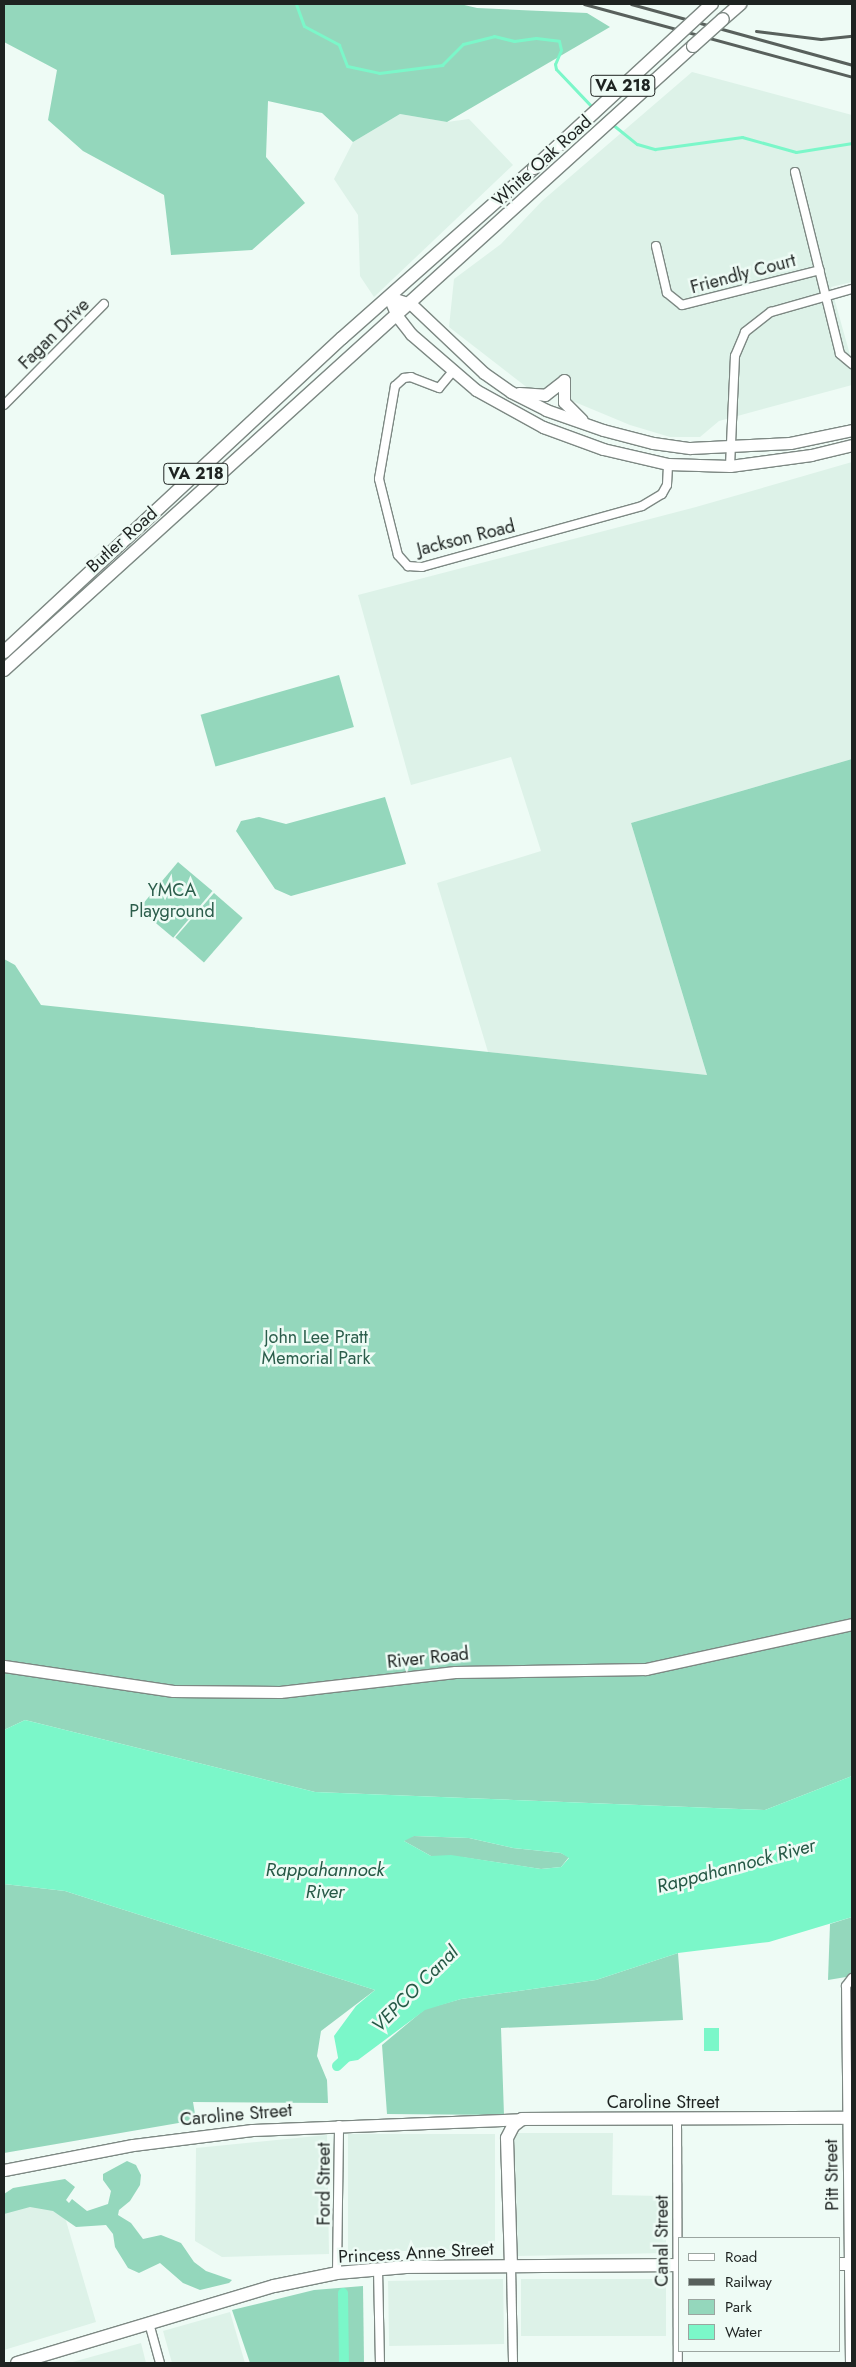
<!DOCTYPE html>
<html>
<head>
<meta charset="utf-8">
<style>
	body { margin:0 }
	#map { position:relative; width:856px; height:2367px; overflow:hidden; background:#eefbf5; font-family:Jost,sans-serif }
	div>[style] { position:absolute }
	.built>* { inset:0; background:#ddf2e8; transform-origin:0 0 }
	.green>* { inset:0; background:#94d7bc; transform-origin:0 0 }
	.water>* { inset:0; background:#7bf7c9; transform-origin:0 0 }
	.stream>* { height:3px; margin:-1.5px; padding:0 1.5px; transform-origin:1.5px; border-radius:1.5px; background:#7bf7c9 }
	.canal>* { height:10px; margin:-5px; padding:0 5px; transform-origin:5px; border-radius:5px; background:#7bf7c9 }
	.roads { filter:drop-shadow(1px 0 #7d8883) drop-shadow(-1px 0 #7d8883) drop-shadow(0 1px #7d8883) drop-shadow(0 -1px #7d8883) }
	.street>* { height:8px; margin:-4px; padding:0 4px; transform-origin:4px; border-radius:4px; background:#fff }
	.secondary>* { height:11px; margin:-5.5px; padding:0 5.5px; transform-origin:5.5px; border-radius:5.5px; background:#fff }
	.primary>* { height:12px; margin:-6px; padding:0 6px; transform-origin:6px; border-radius:6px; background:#fff }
	.rail>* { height:3px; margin:-1.5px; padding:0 1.5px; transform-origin:1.5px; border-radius:1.5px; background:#58605c }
	.bridges { filter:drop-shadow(1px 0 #7d8883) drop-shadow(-1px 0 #7d8883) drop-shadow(0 1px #7d8883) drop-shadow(0 -1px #7d8883) }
	.primary-bridge>* { height:12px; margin:-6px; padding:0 6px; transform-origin:6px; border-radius:6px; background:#fff }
	span { translate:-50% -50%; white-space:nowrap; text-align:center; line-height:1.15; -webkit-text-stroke:5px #eefbf5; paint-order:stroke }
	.shield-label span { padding:1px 4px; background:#eefbf5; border:1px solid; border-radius:4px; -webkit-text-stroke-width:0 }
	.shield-label { font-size:16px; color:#1e2321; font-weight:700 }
	.street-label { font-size:18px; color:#1e2321 }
	.park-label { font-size:18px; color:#2b5d4b }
	.water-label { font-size:19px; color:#265946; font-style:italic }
	.frame { position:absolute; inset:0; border:5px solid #1e2321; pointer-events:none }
	.legend { position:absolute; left:678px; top:2237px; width:162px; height:115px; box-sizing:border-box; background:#eefbf5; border:1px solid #9ba5a0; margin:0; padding:6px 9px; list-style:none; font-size:15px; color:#1e2321 }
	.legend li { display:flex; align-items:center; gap:10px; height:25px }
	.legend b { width:25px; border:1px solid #9ba5a0 }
</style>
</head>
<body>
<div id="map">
	<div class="built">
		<i style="clip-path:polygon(692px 72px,852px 115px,852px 282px,831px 287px,852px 362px,852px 385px,719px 421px,700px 437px,670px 437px,630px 425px,541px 388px,529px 389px,449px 327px,454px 279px,501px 244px,542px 201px)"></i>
		<i style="clip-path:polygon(400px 114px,447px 122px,469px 119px,513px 165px,374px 297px,360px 276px,358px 215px,334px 179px,353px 142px)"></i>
		<i style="clip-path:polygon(852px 462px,852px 759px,631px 823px,707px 1075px,488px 1052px,437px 883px,541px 851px,511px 757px,411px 785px,358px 595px,696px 507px)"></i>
		<i style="clip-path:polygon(514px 2133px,613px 2133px,612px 2195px,662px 2196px,667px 2253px,518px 2256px)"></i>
		<i style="left:495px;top:2134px;width:117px;height:147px;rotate:90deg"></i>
		<i style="clip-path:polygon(327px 2135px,329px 2254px,222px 2257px,195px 2241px,196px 2148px)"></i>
		<i style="clip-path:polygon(56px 2187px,96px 2322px,4px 2350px,4px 2203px)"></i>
		<i style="left:503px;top:2279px;width:65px;height:115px;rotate:89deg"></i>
		<i style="left:521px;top:2279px;width:145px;height:57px"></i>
		<i style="clip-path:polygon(230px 2312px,245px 2363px,172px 2363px,163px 2331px)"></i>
		<i style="clip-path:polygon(141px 2343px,146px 2363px,69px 2363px)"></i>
	</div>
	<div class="green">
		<i style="clip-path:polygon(4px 4px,460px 4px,477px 8px,587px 13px,610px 27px,447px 122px,400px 114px,353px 142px,322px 113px,268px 101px,266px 157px,305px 203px,252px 250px,171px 255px,164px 195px,83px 151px,48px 120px,57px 70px,4px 42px)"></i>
		<i style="left:339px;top:675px;width:54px;height:144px;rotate:74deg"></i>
		<i style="clip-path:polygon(852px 759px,852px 1776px,765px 1810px,315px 1792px,25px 1720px,4px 1730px,4px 959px,15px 965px,41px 1005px,707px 1075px,631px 823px)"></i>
		<i style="clip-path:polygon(385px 797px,406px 864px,291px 896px,275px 889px,236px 831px,241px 821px,259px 817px,286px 824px)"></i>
		<i style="left:178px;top:862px;width:45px;height:61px;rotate:40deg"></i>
		<i style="left:214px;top:893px;width:38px;height:59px;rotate:41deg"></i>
		<i style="clip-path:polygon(414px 1836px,469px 1838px,513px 1848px,561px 1853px,569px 1857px,561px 1867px,541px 1869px,461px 1857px,431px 1856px,404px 1841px,406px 1837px)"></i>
		<i style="clip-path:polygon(4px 1884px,65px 1891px,375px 1990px,321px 2031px,317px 2056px,327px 2080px,328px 2103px,193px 2102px,196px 2120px,4px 2153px)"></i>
		<i style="clip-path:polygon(852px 1917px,852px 1976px,828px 1980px,830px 1924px)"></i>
		<i style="clip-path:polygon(678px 1953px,683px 2020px,501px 2028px,504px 2115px,387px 2114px,382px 2045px,425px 2009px,461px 1999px,596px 1980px)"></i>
		<i style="clip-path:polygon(127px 2161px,136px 2165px,141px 2175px,140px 2185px,130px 2201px,119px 2210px,118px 2215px,131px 2223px,143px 2239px,161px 2235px,181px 2243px,194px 2262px,206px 2271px,232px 2280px,229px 2283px,200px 2290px,183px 2283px,160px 2263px,139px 2273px,128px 2268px,115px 2247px,113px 2234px,106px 2225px,76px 2227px,53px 2211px,30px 2207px,4px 2214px,4px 2194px,13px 2188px,65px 2179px,75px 2187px,66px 2200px,69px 2203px,72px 2199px,87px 2211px,108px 2204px,111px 2191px,103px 2180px,103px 2174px)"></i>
		<i style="clip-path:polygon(363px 2286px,364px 2363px,250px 2363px,232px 2310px,314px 2290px)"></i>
	</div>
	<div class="water">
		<i style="clip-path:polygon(evenodd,25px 1720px,315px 1792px,765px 1810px,852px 1776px,852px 1917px,769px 1942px,678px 1953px,596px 1980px,461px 1999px,425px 2010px,358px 2060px,339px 2063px,334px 2036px,356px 2006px,375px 1990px,65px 1891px,4px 1884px,4px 1730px,25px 1720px,414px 1836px,469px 1838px,513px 1848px,561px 1853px,569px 1858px,561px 1867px,541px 1869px,451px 1855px,431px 1856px,404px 1841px,414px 1836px)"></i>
		<i style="left:704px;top:2028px;width:15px;height:23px"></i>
	</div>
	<div class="stream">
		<i style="left:296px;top:4px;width:23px;rotate:70deg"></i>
		<i style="left:304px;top:26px;width:40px;rotate:28deg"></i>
		<i style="left:339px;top:45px;width:22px;rotate:69deg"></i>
		<i style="left:347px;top:66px;width:33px;rotate:12deg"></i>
		<i style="left:379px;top:73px;width:64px;rotate:-7.2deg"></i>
		<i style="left:442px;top:65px;width:30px;rotate:-45deg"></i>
		<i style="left:463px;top:44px;width:32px;rotate:-14deg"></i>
		<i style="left:494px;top:36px;width:21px;rotate:14deg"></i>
		<i style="left:514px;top:41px;width:22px;rotate:-8deg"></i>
		<i style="left:536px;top:38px;width:23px;rotate:7deg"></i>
		<i style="left:559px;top:41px;width:9px;rotate:77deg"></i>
		<i style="left:561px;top:50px;width:15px;rotate:113deg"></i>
		<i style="left:555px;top:64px;width:5px;rotate:79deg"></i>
		<i style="left:556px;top:69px;width:55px;rotate:46.5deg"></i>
		<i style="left:612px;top:124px;width:32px;rotate:39deg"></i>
		<i style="left:637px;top:144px;width:19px;rotate:16deg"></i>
		<i style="left:655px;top:149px;width:88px;rotate:-7.9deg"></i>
		<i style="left:742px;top:137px;width:56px;rotate:15.5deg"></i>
		<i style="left:796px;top:152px;width:57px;rotate:-9.1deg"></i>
	</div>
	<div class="canal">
		<i style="left:337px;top:2066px;width:19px;rotate:-43deg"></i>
		<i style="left:343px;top:2293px;width:70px;rotate:89.2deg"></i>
	</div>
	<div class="roads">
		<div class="street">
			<i style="left:795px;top:172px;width:187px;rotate:76.1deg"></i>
			<i style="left:840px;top:354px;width:16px;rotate:40deg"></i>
			<i style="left:656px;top:246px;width:48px;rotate:76.8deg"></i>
			<i style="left:667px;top:293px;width:19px;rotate:39deg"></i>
			<i style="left:682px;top:305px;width:142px;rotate:-14.2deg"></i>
			<i style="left:454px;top:370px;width:23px;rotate:130deg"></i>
			<i style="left:439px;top:388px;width:30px;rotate:-159deg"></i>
			<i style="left:411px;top:377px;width:7px;rotate:172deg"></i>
			<i style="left:404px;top:378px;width:12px;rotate:138deg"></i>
			<i style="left:395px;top:386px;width:94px;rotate:99.8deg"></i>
			<i style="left:379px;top:479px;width:78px;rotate:76deg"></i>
			<i style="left:398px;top:555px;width:15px;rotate:48deg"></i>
			<i style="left:408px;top:566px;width:14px;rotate:4deg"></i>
			<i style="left:422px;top:567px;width:228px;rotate:-15.5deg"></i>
			<i style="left:642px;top:506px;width:23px;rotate:-31deg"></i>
			<i style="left:662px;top:494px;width:10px;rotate:-61deg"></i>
			<i style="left:667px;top:485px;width:21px;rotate:-87deg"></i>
			<i style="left:4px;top:405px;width:142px;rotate:-45.3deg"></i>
			<i style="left:730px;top:466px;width:110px;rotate:-87.4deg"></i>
			<i style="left:735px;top:356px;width:26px;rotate:-67deg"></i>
			<i style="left:745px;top:332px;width:33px;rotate:-38deg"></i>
			<i style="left:771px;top:312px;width:84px;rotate:-15.9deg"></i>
			<i style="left:677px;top:2119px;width:244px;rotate:89.8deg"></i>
			<i style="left:511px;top:2266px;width:97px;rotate:88.8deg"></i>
			<i style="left:378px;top:2269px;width:94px;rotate:88.8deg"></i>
			<i style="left:337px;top:2273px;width:148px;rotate:-89.2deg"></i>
			<i style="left:149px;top:2323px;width:41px;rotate:74.6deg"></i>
			<i style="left:850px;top:2363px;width:377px;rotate:-90.6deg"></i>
			<i style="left:846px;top:1986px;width:10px;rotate:-53deg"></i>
		</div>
		<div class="secondary">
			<i style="left:389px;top:297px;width:21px;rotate:67deg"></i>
			<i style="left:397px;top:316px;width:23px;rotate:52deg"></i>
			<i style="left:411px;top:334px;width:86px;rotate:40.7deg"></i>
			<i style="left:476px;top:390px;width:77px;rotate:28.9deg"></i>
			<i style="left:543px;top:427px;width:64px;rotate:20.1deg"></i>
			<i style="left:603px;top:449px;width:67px;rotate:13deg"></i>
			<i style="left:668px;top:464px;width:62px;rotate:1.8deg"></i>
			<i style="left:730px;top:466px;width:82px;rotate:-7.7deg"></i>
			<i style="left:811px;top:455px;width:42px;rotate:-13.7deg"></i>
			<i style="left:389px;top:297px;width:23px;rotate:18deg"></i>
			<i style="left:411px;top:304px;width:100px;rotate:43.4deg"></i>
			<i style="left:484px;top:373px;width:33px;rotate:35deg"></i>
			<i style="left:511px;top:392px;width:39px;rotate:27deg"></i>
			<i style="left:546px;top:410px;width:60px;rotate:19.3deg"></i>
			<i style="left:603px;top:430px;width:52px;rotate:14.6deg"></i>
			<i style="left:653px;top:443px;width:37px;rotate:8deg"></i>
			<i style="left:690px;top:448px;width:100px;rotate:-2.9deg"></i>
			<i style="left:790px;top:443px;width:63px;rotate:-11.8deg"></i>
			<i style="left:564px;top:380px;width:22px;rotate:90deg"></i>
			<i style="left:564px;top:402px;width:25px;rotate:45deg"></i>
			<i style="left:519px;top:393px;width:26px;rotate:4deg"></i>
			<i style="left:545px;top:395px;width:24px;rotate:-38deg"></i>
			<i style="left:4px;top:1666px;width:171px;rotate:8.4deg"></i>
			<i style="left:173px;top:1691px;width:107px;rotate:0.5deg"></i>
			<i style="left:280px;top:1692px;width:176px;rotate:-6.5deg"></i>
			<i style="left:455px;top:1672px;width:191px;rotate:-0.9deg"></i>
			<i style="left:646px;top:1669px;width:211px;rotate:-12.3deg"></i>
			<i style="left:4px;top:2170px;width:131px;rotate:-11deg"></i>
			<i style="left:133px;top:2145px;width:120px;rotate:-7.2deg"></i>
			<i style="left:252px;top:2130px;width:270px;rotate:-2.3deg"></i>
		</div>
		<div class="primary">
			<i style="left:723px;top:19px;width:23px;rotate:-41deg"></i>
			<i style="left:4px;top:652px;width:461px;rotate:-42.9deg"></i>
			<i style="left:342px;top:338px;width:256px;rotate:-41.5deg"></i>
			<i style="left:4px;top:670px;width:930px;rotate:-42.17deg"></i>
			<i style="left:840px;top:2264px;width:12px"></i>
			<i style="left:511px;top:2266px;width:128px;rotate:-91.8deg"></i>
			<i style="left:507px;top:2138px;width:13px;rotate:-63deg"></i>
			<i style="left:513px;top:2126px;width:11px;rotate:-38deg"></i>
			<i style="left:522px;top:2119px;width:330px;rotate:-0.2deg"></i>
			<i style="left:17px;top:2363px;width:268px;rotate:-16.7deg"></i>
			<i style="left:274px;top:2286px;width:64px;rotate:-11.7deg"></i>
			<i style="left:337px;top:2273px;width:69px;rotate:-5deg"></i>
			<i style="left:406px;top:2267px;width:274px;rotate:-0.4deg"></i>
		</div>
	</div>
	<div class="rail">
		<i style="left:584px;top:4px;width:278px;rotate:15.2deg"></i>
		<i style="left:631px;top:4px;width:229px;rotate:15.4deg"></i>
		<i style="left:756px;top:31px;width:65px;rotate:7deg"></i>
		<i style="left:821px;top:39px;width:31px;rotate:-6deg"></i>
	</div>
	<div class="bridges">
		<div class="primary-bridge">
			<i style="left:693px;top:46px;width:40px;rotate:-42deg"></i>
			<i style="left:534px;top:168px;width:242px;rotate:-42.7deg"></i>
		</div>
	</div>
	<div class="shield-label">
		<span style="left:623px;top:86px">VA 218</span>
		<span style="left:196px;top:474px">VA 218</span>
	</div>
	<div class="street-label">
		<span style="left:542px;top:161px;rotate:-42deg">White Oak Road</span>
		<span style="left:743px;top:274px;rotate:-15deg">Friendly Court</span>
		<span style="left:54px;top:334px;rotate:-45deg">Fagan Drive</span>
		<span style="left:466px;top:538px;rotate:-14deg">Jackson Road</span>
		<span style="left:122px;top:540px;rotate:-42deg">Butler Road</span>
		<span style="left:428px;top:1658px;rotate:-6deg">River Road</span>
		<span style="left:663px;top:2102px">Caroline Street</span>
		<span style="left:236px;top:2115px;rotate:-5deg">Caroline Street</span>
		<span style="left:832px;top:2175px;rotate:-91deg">Pitt Street</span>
		<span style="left:324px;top:2184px;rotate:-90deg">Ford Street</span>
		<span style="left:662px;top:2241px;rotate:-90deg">Canal Street</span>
		<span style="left:416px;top:2253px;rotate:-3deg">Princess Anne Street</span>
	</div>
	<div class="park-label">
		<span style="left:172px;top:901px">YMCA<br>Playground</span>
		<span style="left:316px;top:1348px">John Lee Pratt<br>Memorial Park</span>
	</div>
	<div class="water-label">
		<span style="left:736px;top:1866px;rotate:-15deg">Rappahannock River</span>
		<span style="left:325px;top:1881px">Rappahannock<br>River</span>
		<span style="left:415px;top:1989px;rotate:-45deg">VEPCO Canal</span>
	</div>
	<div class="frame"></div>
	<ul class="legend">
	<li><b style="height:6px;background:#fff"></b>Road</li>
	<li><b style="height:6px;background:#58605c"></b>Railway</li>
	<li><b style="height:14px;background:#94d7bc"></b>Park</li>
	<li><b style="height:14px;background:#7bf7c9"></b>Water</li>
	</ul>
</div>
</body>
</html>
